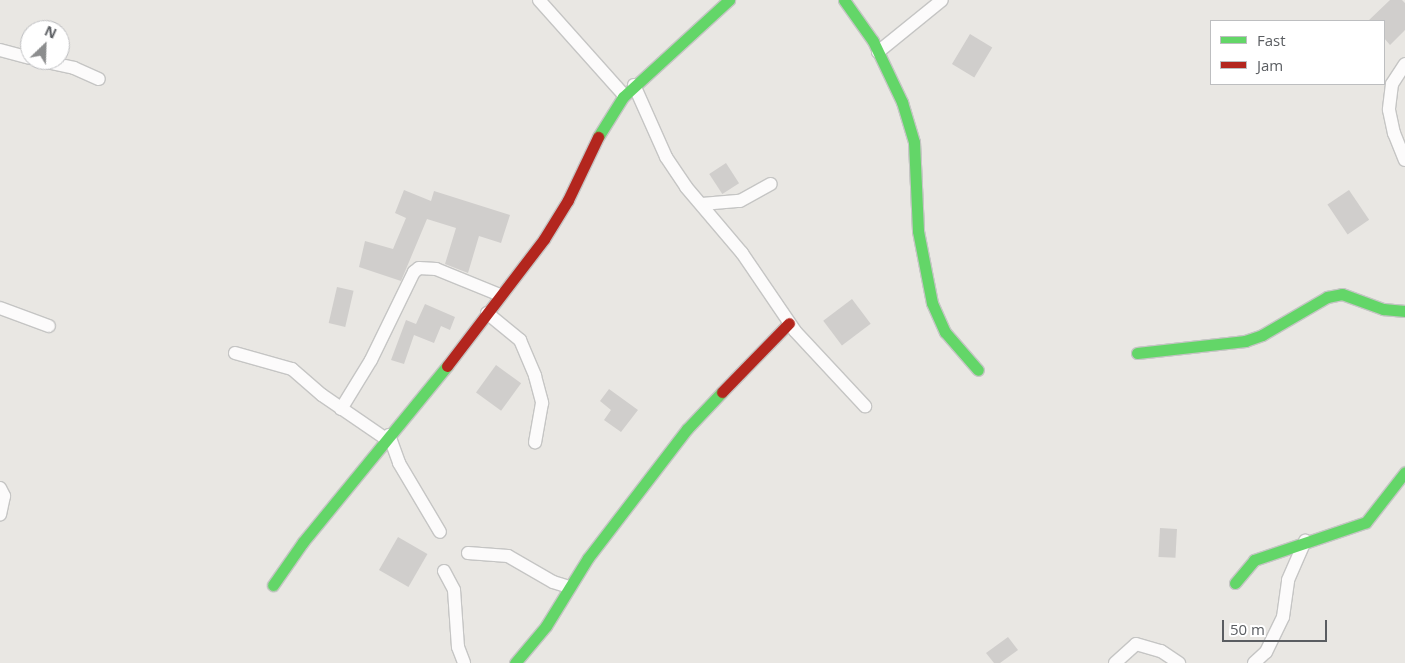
<!DOCTYPE html>
<html>
<head>
<meta charset="utf-8">
<style>
	body { margin:0 }
	#map { position:relative; width:1405px; height:663px; overflow:hidden; background:#e9e7e3; font-family:"Open Sans",sans-serif }
	div>[style] { position:absolute }
	.building>* { inset:0; background:#d0cecc; transform-origin:0 0 }
	.roads { filter:drop-shadow(1px 0 #c5c5c4) drop-shadow(-1px 0 #c5c5c4) drop-shadow(0 1px #c5c5c4) drop-shadow(0 -1px #c5c5c4) }
	.street>* { height:12px; margin:-6px; padding:0 6px; transform-origin:6px; border-radius:6px; background:#fcfbfb }
	.fast>* { height:11px; margin:-5.5px; padding:0 5.5px; transform-origin:5.5px; border-radius:5.5px; background:#63d668 }
	.jam>* { height:11px; margin:-5.5px; padding:0 5.5px; transform-origin:5.5px; border-radius:5.5px; background:#b3261e }
	span { translate:-50% -50%; white-space:nowrap; text-align:center; line-height:1.15; -webkit-text-stroke:4px #fff; paint-order:stroke }
	.legend { position:absolute; left:1210px; top:20px; width:175px; height:65px; box-sizing:border-box; background:#fff; border:1px solid #bdbec0; margin:0; padding:6px 9px; list-style:none; font-size:15px; color:#5a5d61 }
	.legend li { display:flex; align-items:center; gap:10px; height:25px }
	.legend b { width:25px; border:1px solid #bdbec0 }
	.north { position:absolute; left:20px; top:20px; width:50px; height:50px; box-sizing:border-box; background:#fff; border:1px solid #bdbec0; border-radius:50%; rotate:24deg; font-size:14px; font-weight:700; line-height:20px; text-align:center; color:#5a5d61 }
	.north::after { content:''; display:block; margin:auto; width:18px; height:22px; background:#8c8d8e; clip-path:polygon(50% 0,100% 100%,50% 72%,0 100%) }
	.scale { position:absolute; left:1222px; top:620px; width:105px; height:22px; box-sizing:border-box; border:2px solid #5a5d61; border-top:0; padding-left:6px; font-size:15px; line-height:18px; white-space:nowrap; color:#5a5d61; -webkit-text-stroke:4px #fff; paint-order:stroke }
</style>
</head>
<body>
<div id="map">
	<div class="building">
		<i style="clip-path:polygon(1390px 0,1402px 0,1405px 3px,1405px 30px,1390px 45px,1384px 38px,1384px 21px,1368px 21px)"></i>
		<i style="left:970px;top:34px;width:26px;height:35px;rotate:31deg"></i>
		<i style="left:726px;top:163px;width:24px;height:20px;rotate:57deg"></i>
		<i style="clip-path:polygon(404px 190px,431px 201px,434px 191px,510px 215px,501px 243px,479px 236px,468px 273px,445px 264px,456px 228px,427px 219px,401px 281px,359px 267px,365px 241px,393px 249px,406px 218px,395px 213px)"></i>
		<i style="left:1349px;top:190px;width:36px;height:26px;rotate:56deg"></i>
		<i style="left:337px;top:287px;width:17px;height:37px;rotate:13deg"></i>
		<i style="left:852px;top:299px;width:31px;height:36px;rotate:53deg"></i>
		<i style="clip-path:polygon(425px 304px,455px 317px,450px 330px,441px 326px,434px 343px,414px 335px,404px 364px,391px 360px,406px 320px,416px 324px)"></i>
		<i style="left:496px;top:365px;width:31px;height:34px;rotate:36deg"></i>
		<i style="clip-path:polygon(609px 389px,638px 410px,621px 432px,604px 420px,611px 410px,600px 401px)"></i>
		<i style="left:1160px;top:528px;width:17px;height:29px;rotate:3deg"></i>
		<i style="left:398px;top:537px;width:34px;height:38px;rotate:30deg"></i>
		<i style="clip-path:polygon(1008px 637px,1018px 650px,1000px 663px,994px 663px,986px 653px)"></i>
	</div>
	<div class="roads">
		<div class="street">
			<i style="left:539px;top:0;width:127px;rotate:48.2deg"></i>
			<i style="left:0;top:50px;width:31px;rotate:15deg"></i>
			<i style="left:878px;top:52px;width:82px;rotate:-39.1deg"></i>
			<i style="left:37px;top:60px;width:38px;rotate:12deg"></i>
			<i style="left:74px;top:68px;width:27px;rotate:24deg"></i>
			<i style="left:1405px;top:64px;width:24px;rotate:123deg"></i>
			<i style="left:1392px;top:84px;width:26px;rotate:97deg"></i>
			<i style="left:1389px;top:110px;width:24px;rotate:78deg"></i>
			<i style="left:1394px;top:133px;width:29px;rotate:68deg"></i>
			<i style="left:634px;top:85px;width:79px;rotate:66deg"></i>
			<i style="left:666px;top:157px;width:36px;rotate:56deg"></i>
			<i style="left:686px;top:187px;width:87px;rotate:49.7deg"></i>
			<i style="left:742px;top:253px;width:94px;rotate:55.8deg"></i>
			<i style="left:795px;top:331px;width:103px;rotate:47deg"></i>
			<i style="left:702px;top:204px;width:38px;rotate:-5deg"></i>
			<i style="left:740px;top:201px;width:35px;rotate:-29deg"></i>
			<i style="left:0;top:308px;width:52px;rotate:20.2deg"></i>
			<i style="left:487px;top:313px;width:43px;rotate:39.3deg"></i>
			<i style="left:520px;top:340px;width:39px;rotate:67deg"></i>
			<i style="left:535px;top:376px;width:28px;rotate:75deg"></i>
			<i style="left:542px;top:403px;width:40px;rotate:100deg"></i>
			<i style="left:235px;top:353px;width:59px;rotate:15.7deg"></i>
			<i style="left:292px;top:369px;width:40px;rotate:41deg"></i>
			<i style="left:322px;top:395px;width:78px;rotate:34.5deg"></i>
			<i style="left:341px;top:409px;width:57px;rotate:-58.5deg"></i>
			<i style="left:371px;top:360px;width:98px;rotate:-64deg"></i>
			<i style="left:414px;top:272px;width:6px;rotate:-39deg"></i>
			<i style="left:419px;top:268px;width:17px;rotate:3deg"></i>
			<i style="left:436px;top:269px;width:69px;rotate:22.1deg"></i>
			<i style="left:389px;top:435px;width:30px;rotate:70deg"></i>
			<i style="left:399px;top:463px;width:80px;rotate:59.3deg"></i>
			<i style="left:0;top:488px;width:9px;rotate:63deg"></i>
			<i style="left:4px;top:496px;width:19px;rotate:102deg"></i>
			<i style="left:468px;top:553px;width:40px;rotate:4.3deg"></i>
			<i style="left:508px;top:556px;width:52px;rotate:30deg"></i>
			<i style="left:553px;top:582px;width:17px;rotate:17deg"></i>
			<i style="left:444px;top:571px;width:21px;rotate:62deg"></i>
			<i style="left:454px;top:590px;width:57px;rotate:86deg"></i>
			<i style="left:458px;top:647px;width:17px;rotate:69deg"></i>
			<i style="left:1115px;top:663px;width:28px;rotate:-42deg"></i>
			<i style="left:1136px;top:644px;width:26px;rotate:16deg"></i>
			<i style="left:1161px;top:651px;width:22px;rotate:34deg"></i>
			<i style="left:1254px;top:663px;width:16px;rotate:-43deg"></i>
			<i style="left:1266px;top:652px;width:39px;rotate:-64deg"></i>
			<i style="left:1283px;top:617px;width:37px;rotate:-82deg"></i>
			<i style="left:1288px;top:580px;width:43px;rotate:-66.4deg"></i>
		</div>
		<div class="fast">
			<i style="left:844px;top:0;width:50px;rotate:54.7deg"></i>
			<i style="left:873px;top:41px;width:68px;rotate:64.6deg"></i>
			<i style="left:902px;top:102px;width:42px;rotate:73.3deg"></i>
			<i style="left:914px;top:142px;width:89px;rotate:87.4deg"></i>
			<i style="left:918px;top:231px;width:73px;rotate:79deg"></i>
			<i style="left:932px;top:303px;width:32px;rotate:66deg"></i>
			<i style="left:945px;top:332px;width:50px;rotate:49deg"></i>
			<i style="left:598px;top:137px;width:47px;rotate:-58deg"></i>
			<i style="left:623px;top:97px;width:144px;rotate:-42.5deg"></i>
			<i style="left:1137px;top:353px;width:109px;rotate:-6.3deg"></i>
			<i style="left:1245px;top:341px;width:18px;rotate:-19deg"></i>
			<i style="left:1262px;top:335px;width:75px;rotate:-30.3deg"></i>
			<i style="left:1327px;top:297px;width:15px;rotate:-11deg"></i>
			<i style="left:1342px;top:294px;width:44px;rotate:20.1deg"></i>
			<i style="left:1383px;top:309px;width:22px;rotate:5deg"></i>
			<i style="left:1235px;top:583px;width:30px;rotate:-50deg"></i>
			<i style="left:1254px;top:560px;width:118px;rotate:-18.7deg"></i>
			<i style="left:1366px;top:522px;width:63px;rotate:-52deg"></i>
			<i style="left:273px;top:585px;width:52px;rotate:-55.1deg"></i>
			<i style="left:303px;top:542px;width:227px;rotate:-50.7deg"></i>
			<i style="left:515px;top:663px;width:48px;rotate:-50deg"></i>
			<i style="left:546px;top:626px;width:80px;rotate:-58.3deg"></i>
			<i style="left:588px;top:558px;width:163px;rotate:-52.5deg"></i>
			<i style="left:687px;top:429px;width:51px;rotate:-46.6deg"></i>
		</div>
		<div class="jam">
			<i style="left:447px;top:366px;width:160px;rotate:-52.6deg"></i>
			<i style="left:544px;top:239px;width:46px;rotate:-58.4deg"></i>
			<i style="left:568px;top:200px;width:70px;rotate:-64.5deg"></i>
			<i style="left:722px;top:392px;width:96px;rotate:-45.8deg"></i>
		</div>
	</div>
	<ul class="legend">
	<li><b style="height:6px;background:#63d668"></b>Fast</li>
	<li><b style="height:6px;background:#b3261e"></b>Jam</li>
	</ul>
	<div class="north">N</div>
	<div class="scale">50 m</div>
</div>
</body>
</html>
